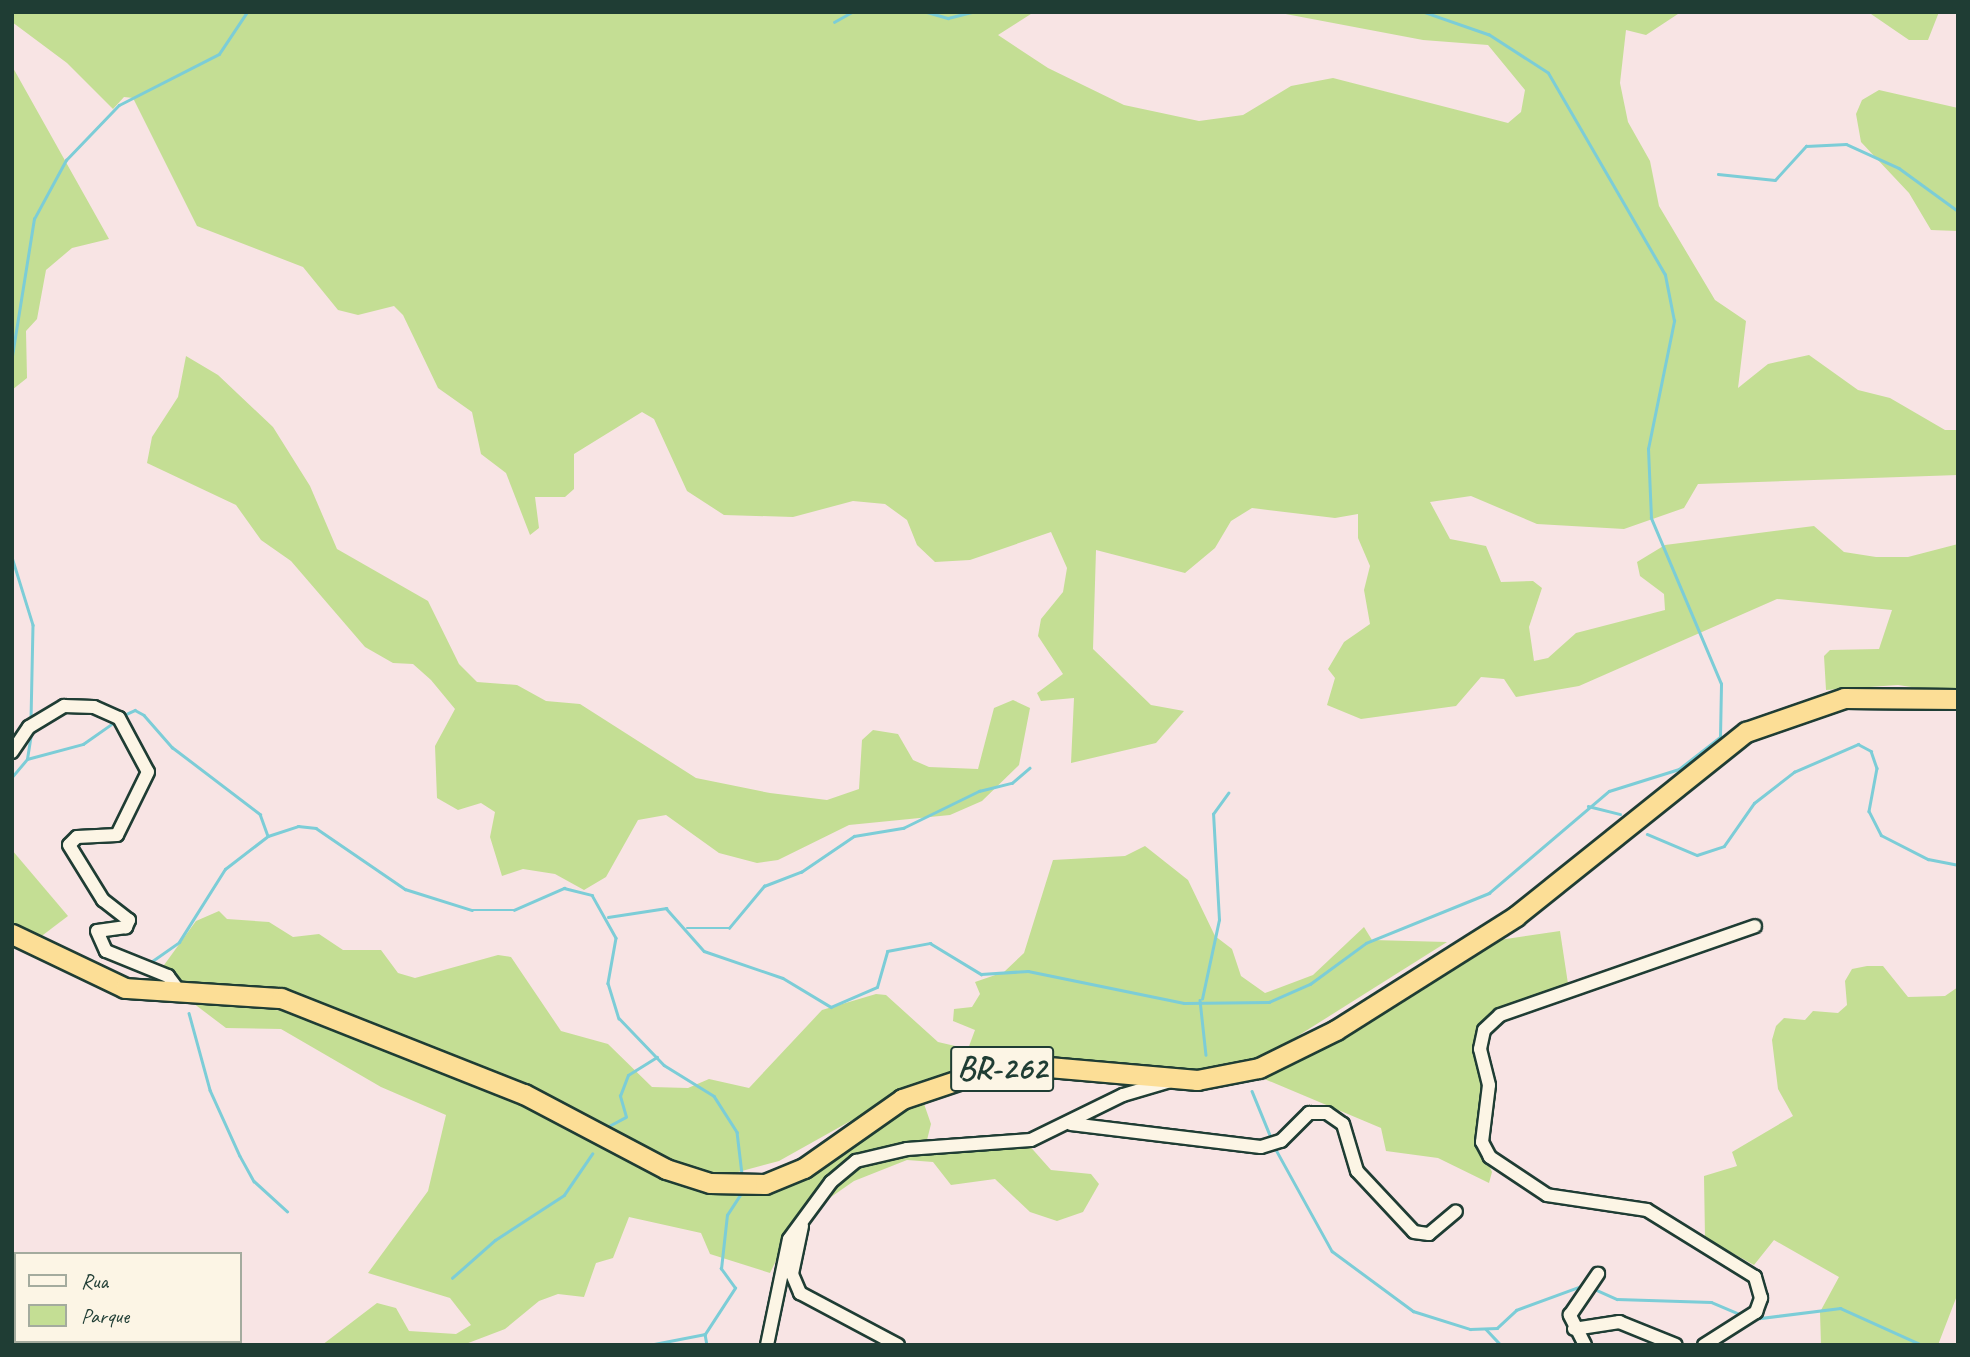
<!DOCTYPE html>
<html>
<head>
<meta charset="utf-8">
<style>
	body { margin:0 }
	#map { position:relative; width:1970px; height:1357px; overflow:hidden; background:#f8e4e4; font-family:Caveat,sans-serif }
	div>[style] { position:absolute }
	.green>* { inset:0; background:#c4de94 }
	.stream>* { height:2.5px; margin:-1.25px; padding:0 1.25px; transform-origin:1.25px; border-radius:1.25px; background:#7ccdd7 }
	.roads { filter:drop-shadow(2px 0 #1f3d34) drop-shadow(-2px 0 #1f3d34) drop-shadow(0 2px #1f3d34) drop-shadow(0 -2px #1f3d34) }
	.minor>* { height:12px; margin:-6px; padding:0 6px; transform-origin:6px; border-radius:6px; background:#fcf5e5 }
	.highway>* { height:19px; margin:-9.5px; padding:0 9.5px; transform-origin:9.5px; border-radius:9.5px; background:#fcde96 }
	span { translate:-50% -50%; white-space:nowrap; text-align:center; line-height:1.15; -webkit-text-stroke:6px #fcf5e5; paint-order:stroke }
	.shield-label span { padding:2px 5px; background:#fcf5e5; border:2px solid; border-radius:5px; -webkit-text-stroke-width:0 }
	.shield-label { font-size:33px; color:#1f3d34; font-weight:700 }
	.frame { position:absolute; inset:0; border:14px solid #1f3d34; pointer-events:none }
	.legend { position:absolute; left:14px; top:1252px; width:228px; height:91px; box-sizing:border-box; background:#fcf5e5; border:2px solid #a4ab9e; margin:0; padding:9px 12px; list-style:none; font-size:21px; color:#1f3d34 }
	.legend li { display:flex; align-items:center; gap:14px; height:35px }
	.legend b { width:35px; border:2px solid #a4ab9e }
</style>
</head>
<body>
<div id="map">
	<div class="green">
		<i style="clip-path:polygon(12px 12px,1034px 12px,998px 35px,1048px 68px,1124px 105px,1199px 121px,1243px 115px,1291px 86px,1333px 78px,1508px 123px,1521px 112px,1525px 90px,1488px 45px,1423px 40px,1275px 12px,1681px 12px,1646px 35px,1626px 30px,1620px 83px,1628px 122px,1650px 161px,1659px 206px,1715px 300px,1746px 321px,1738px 388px,1768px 364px,1809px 355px,1858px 390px,1890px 398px,1945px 430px,1958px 430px,1958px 475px,1698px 484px,1684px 508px,1624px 529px,1537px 524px,1471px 496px,1430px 502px,1450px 539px,1486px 546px,1501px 582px,1533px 581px,1542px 588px,1529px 627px,1534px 661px,1548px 658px,1576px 633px,1665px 610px,1664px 594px,1640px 576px,1637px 562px,1665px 545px,1814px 526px,1844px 552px,1876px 557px,1908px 557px,1958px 544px,1958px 694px,1898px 685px,1826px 690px,1824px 656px,1830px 650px,1879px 649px,1892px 610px,1777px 599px,1579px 686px,1516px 697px,1504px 679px,1481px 677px,1456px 706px,1361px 719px,1327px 705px,1335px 678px,1328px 669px,1344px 642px,1370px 624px,1364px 590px,1370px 566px,1358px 538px,1358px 514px,1335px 518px,1252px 508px,1231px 521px,1215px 548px,1185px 573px,1096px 550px,1093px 649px,1151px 705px,1184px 711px,1156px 743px,1071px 763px,1074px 698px,1041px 701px,1037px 693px,1063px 674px,1038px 636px,1041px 619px,1063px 592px,1067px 568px,1051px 532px,970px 560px,935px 562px,917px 545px,907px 520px,885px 504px,853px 501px,793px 517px,724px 515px,687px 491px,654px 419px,642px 412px,574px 454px,574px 489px,565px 497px,535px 497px,539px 528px,530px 535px,506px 473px,481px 454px,472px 412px,438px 388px,403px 315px,394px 306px,358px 315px,338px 310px,303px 267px,197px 226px,133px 98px,124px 97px,113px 109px,67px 63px,12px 22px)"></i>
		<i style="clip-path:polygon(1835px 12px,1939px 12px,1928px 40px,1909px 40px,1871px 14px)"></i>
		<i style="clip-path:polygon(12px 66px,109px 239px,72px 248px,46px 270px,37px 319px,26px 331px,27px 378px,12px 390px)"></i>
		<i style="clip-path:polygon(1879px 90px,1958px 108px,1958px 231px,1931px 230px,1909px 193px,1861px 142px,1856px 114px,1862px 100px)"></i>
		<i style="clip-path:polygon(186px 356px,218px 375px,273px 427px,310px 486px,337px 549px,428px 601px,459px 664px,477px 682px,517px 685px,546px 701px,580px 704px,696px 778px,770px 793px,827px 800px,859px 789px,862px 740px,873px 730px,898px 734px,913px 760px,929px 767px,978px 769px,994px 708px,1013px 700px,1030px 708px,1019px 765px,982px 801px,950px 815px,849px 825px,778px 860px,757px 863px,719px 853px,666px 815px,638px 820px,606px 877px,584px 890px,555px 874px,523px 869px,502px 876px,490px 837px,495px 812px,481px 803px,458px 810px,437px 798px,435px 746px,455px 709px,431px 680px,413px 664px,393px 663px,365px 647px,291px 561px,261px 540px,236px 505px,147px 463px,152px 437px,178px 397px)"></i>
		<i style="clip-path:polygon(1145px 846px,1188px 880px,1215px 936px,1232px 949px,1241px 976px,1265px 993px,1313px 975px,1364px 927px,1372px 940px,1447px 942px,1285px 1044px,1246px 1062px,1203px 1071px,1084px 1062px,913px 1086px,779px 1161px,727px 1175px,694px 1172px,270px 988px,151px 983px,196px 921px,219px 911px,227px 919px,269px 922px,293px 937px,319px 934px,343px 950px,381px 950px,398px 973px,415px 978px,498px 955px,511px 957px,561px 1031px,608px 1044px,652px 1087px,688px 1088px,709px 1079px,749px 1088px,822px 1010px,876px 994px,886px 995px,938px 1042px,968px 1049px,975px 1030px,953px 1021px,954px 1009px,972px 1007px,980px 994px,975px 982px,1004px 972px,1024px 953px,1053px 860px,1125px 856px)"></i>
		<i style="clip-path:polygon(12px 850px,68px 916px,39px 938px,12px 929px)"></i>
		<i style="clip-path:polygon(1560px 931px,1570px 997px,1508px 1016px,1487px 1033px,1480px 1146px,1492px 1172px,1489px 1183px,1438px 1158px,1386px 1151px,1381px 1128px,1262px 1078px,1327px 1044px,1479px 943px)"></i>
		<i style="clip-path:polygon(1867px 966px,1883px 966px,1908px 997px,1945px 996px,1958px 987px,1958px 1293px,1938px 1345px,1821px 1345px,1820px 1312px,1839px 1277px,1774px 1240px,1754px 1265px,1705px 1238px,1704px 1176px,1737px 1166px,1732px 1152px,1793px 1116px,1778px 1089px,1772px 1040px,1776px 1026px,1784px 1018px,1805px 1020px,1813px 1011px,1838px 1013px,1847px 1005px,1845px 981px,1852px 969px)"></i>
		<i style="clip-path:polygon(193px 1003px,287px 1011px,522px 1106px,688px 1189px,734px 1193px,923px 1101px,931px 1124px,926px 1144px,1027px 1143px,1051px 1170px,1091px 1174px,1099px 1184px,1083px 1212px,1057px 1221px,1030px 1212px,995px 1179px,951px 1185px,933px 1162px,907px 1160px,854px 1181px,795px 1222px,770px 1273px,710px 1254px,701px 1233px,629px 1217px,613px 1258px,596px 1263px,584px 1297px,558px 1294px,539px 1301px,505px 1329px,463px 1345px,322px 1345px,377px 1303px,396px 1308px,409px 1331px,456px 1334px,471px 1325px,450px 1298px,368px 1273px,428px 1191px,446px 1115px,381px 1087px,281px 1029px,226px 1028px)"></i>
	</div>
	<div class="stream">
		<i style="left:927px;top:12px;width:22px;rotate:16deg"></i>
		<i style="left:948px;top:18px;width:25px;rotate:-14deg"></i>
		<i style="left:834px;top:22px;width:21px;rotate:-29deg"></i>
		<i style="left:1718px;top:174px;width:57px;rotate:6deg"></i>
		<i style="left:1775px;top:180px;width:46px;rotate:-47.6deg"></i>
		<i style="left:1806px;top:146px;width:40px;rotate:-2.9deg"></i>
		<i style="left:1846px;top:144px;width:58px;rotate:24.4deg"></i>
		<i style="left:1899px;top:168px;width:73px;rotate:36.1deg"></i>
		<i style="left:12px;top:356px;width:139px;rotate:-80.9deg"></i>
		<i style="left:34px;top:219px;width:67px;rotate:-61.5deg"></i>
		<i style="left:66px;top:160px;width:76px;rotate:-46.1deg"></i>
		<i style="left:119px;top:105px;width:112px;rotate:-27deg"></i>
		<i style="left:219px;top:54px;width:50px;rotate:-56.3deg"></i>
		<i style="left:12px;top:557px;width:71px;rotate:72.8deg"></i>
		<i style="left:33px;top:625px;width:96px;rotate:91.2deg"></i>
		<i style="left:122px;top:716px;width:14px;rotate:-25deg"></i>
		<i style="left:135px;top:710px;width:10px;rotate:29deg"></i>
		<i style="left:144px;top:715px;width:43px;rotate:48.8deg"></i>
		<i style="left:172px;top:747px;width:111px;rotate:37.3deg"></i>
		<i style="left:260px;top:814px;width:23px;rotate:70deg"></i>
		<i style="left:27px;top:759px;width:24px;rotate:-81deg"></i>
		<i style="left:12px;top:777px;width:23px;rotate:-50deg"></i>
		<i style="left:27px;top:759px;width:58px;rotate:-15deg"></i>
		<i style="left:83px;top:744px;width:38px;rotate:-35deg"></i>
		<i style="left:1588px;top:806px;width:33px;rotate:14deg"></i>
		<i style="left:1647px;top:834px;width:54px;rotate:22.8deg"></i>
		<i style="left:1697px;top:855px;width:28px;rotate:-18deg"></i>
		<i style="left:1724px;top:846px;width:52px;rotate:-55.1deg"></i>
		<i style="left:1754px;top:803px;width:51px;rotate:-37.8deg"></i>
		<i style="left:1794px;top:772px;width:70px;rotate:-23.6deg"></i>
		<i style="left:1858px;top:744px;width:15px;rotate:28deg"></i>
		<i style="left:1871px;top:751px;width:18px;rotate:71deg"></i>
		<i style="left:1877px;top:768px;width:44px;rotate:100.5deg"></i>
		<i style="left:1869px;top:811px;width:27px;rotate:63deg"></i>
		<i style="left:1881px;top:835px;width:53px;rotate:27.1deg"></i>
		<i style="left:1928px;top:859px;width:31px;rotate:11deg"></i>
		<i style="left:268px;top:836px;width:32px;rotate:-18deg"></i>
		<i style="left:298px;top:826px;width:18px;rotate:6deg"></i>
		<i style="left:316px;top:828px;width:108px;rotate:34.4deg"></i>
		<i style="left:405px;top:889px;width:70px;rotate:17.4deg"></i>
		<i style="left:472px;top:910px;width:42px"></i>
		<i style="left:514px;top:910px;width:55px;rotate:-23.7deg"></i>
		<i style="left:564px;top:888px;width:29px;rotate:14deg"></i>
		<i style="left:592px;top:895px;width:49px;rotate:60.8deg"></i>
		<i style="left:616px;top:938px;width:46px;rotate:100.1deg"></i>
		<i style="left:608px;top:983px;width:37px;rotate:73deg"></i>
		<i style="left:619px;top:1018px;width:65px;rotate:46.2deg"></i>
		<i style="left:664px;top:1065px;width:59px;rotate:31.8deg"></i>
		<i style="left:714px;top:1096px;width:43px;rotate:57.4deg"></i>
		<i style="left:737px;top:1132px;width:42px;rotate:83.2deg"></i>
		<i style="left:608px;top:917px;width:59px;rotate:-8.8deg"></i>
		<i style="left:666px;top:908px;width:57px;rotate:48.5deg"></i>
		<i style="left:704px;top:951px;width:83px;rotate:18.9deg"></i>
		<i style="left:783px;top:978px;width:56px;rotate:31.1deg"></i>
		<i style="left:831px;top:1007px;width:50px;rotate:-23.5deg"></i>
		<i style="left:877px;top:987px;width:37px;rotate:-74deg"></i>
		<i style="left:887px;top:951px;width:44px;rotate:-10.5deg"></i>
		<i style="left:930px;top:943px;width:60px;rotate:31.3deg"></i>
		<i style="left:981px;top:974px;width:47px;rotate:-3.7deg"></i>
		<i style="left:1028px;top:971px;width:159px;rotate:11.6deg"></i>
		<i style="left:1184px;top:1003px;width:85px;rotate:-0.7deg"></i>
		<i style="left:1269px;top:1002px;width:45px;rotate:-23.7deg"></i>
		<i style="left:1310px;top:984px;width:69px;rotate:-36.2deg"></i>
		<i style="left:1366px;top:943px;width:133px;rotate:-22.1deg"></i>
		<i style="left:1489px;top:893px;width:157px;rotate:-40.4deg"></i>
		<i style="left:1609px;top:791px;width:73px;rotate:-17.4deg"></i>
		<i style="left:1679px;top:769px;width:52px;rotate:-38deg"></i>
		<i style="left:1720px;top:737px;width:53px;rotate:-88.9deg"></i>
		<i style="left:1721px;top:684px;width:180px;rotate:-112.9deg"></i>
		<i style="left:1651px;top:518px;width:69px;rotate:-92.5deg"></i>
		<i style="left:1648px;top:449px;width:131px;rotate:-78.5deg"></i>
		<i style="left:1674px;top:321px;width:47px;rotate:-101.1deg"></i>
		<i style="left:1665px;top:275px;width:233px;rotate:-120.1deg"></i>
		<i style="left:1548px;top:73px;width:70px;rotate:-147.2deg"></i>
		<i style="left:1489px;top:35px;width:70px;rotate:-160.8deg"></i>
		<i style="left:687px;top:928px;width:42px"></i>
		<i style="left:729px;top:928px;width:55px;rotate:-50.2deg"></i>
		<i style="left:764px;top:886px;width:40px;rotate:-21deg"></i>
		<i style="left:801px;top:872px;width:64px;rotate:-34.2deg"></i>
		<i style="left:854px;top:836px;width:50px;rotate:-9.3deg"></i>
		<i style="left:903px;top:828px;width:85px;rotate:-26deg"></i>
		<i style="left:979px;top:791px;width:34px;rotate:-14deg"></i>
		<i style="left:1012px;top:783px;width:23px;rotate:-41deg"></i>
		<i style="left:148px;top:964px;width:38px;rotate:-35deg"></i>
		<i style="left:179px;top:942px;width:86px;rotate:-57.8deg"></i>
		<i style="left:225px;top:869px;width:54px;rotate:-37.5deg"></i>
		<i style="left:1202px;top:999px;width:81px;rotate:-77.9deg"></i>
		<i style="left:1219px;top:920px;width:106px;rotate:-93.2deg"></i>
		<i style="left:1213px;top:814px;width:26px;rotate:-54deg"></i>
		<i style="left:1200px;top:1000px;width:55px;rotate:83.8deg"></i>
		<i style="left:189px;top:1013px;width:80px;rotate:74.7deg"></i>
		<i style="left:210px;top:1090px;width:72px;rotate:65.6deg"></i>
		<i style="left:240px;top:1156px;width:29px;rotate:61deg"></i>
		<i style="left:254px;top:1181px;width:45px;rotate:42.3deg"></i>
		<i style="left:1252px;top:1091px;width:53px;rotate:67.8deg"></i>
		<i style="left:607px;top:1127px;width:21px;rotate:-28deg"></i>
		<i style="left:626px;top:1117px;width:22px;rotate:-106deg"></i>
		<i style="left:620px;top:1096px;width:22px;rotate:-69deg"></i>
		<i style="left:628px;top:1075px;width:34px;rotate:-32deg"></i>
		<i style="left:1274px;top:1146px;width:120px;rotate:61.1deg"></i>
		<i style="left:1332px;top:1251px;width:101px;rotate:36.5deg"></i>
		<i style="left:1413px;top:1311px;width:60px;rotate:17.5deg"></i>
		<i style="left:1470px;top:1329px;width:27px;rotate:-2deg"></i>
		<i style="left:1497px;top:1328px;width:26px;rotate:-43deg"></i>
		<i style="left:1516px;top:1310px;width:76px;rotate:-20.1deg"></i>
		<i style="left:452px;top:1278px;width:57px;rotate:-41.5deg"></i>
		<i style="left:495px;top:1240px;width:82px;rotate:-33.1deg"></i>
		<i style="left:564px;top:1195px;width:50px;rotate:-55.7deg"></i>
		<i style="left:1592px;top:1288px;width:27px;rotate:24deg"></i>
		<i style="left:1617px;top:1299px;width:94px;rotate:1.8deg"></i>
		<i style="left:1711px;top:1302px;width:36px;rotate:23deg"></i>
		<i style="left:1753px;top:1319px;width:88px;rotate:-7.2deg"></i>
		<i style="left:1840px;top:1308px;width:90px;rotate:24.3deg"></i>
		<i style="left:1486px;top:1329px;width:22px;rotate:47deg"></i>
		<i style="left:705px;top:1334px;width:11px;rotate:80deg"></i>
		<i style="left:649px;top:1345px;width:57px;rotate:-11.1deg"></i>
		<i style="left:705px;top:1334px;width:55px;rotate:-56.9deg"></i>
		<i style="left:735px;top:1288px;width:24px;rotate:-126deg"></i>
		<i style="left:721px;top:1269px;width:54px;rotate:-83.7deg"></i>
		<i style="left:727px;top:1215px;width:24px;rotate:-57deg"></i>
	</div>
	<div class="roads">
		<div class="minor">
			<i style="left:12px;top:752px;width:30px;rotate:-56deg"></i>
			<i style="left:29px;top:727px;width:41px;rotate:-31deg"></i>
			<i style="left:64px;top:706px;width:30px;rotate:2deg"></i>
			<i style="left:94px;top:707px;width:27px;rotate:24deg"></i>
			<i style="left:119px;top:718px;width:61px;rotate:61.8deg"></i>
			<i style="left:148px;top:772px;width:70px;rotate:116.2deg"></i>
			<i style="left:117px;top:835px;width:40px;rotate:177.1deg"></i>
			<i style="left:77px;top:837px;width:11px;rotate:135deg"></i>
			<i style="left:69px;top:845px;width:65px;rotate:58.3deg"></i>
			<i style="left:103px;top:900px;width:33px;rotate:38deg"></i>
			<i style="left:129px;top:920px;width:8px;rotate:113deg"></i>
			<i style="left:126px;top:927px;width:29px;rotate:172deg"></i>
			<i style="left:97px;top:931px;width:22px;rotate:66deg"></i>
			<i style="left:106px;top:951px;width:67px;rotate:22deg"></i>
			<i style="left:168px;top:976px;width:21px;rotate:53deg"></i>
			<i style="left:1071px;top:1124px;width:191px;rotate:6.9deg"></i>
			<i style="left:1261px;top:1147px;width:21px;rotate:-17deg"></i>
			<i style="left:1281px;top:1141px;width:40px;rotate:-45deg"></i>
			<i style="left:1309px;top:1113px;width:18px"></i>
			<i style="left:1327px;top:1113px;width:19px;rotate:35deg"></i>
			<i style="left:1343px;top:1124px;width:49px;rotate:73.4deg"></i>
			<i style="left:1357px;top:1171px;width:83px;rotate:46.9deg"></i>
			<i style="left:1414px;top:1232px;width:15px;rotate:8deg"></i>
			<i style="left:1429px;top:1234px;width:35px;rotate:-40deg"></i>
			<i style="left:802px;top:1226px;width:49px;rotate:101.8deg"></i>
			<i style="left:792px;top:1274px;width:21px;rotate:67deg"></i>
			<i style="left:800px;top:1293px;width:111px;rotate:28deg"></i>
			<i style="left:1574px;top:1329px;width:46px;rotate:-8.8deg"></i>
			<i style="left:1619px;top:1322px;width:61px;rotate:22deg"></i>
			<i style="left:767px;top:1345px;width:108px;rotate:-78.3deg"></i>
			<i style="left:789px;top:1239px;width:71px;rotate:-53.6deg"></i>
			<i style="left:831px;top:1182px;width:33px;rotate:-40deg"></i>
			<i style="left:856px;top:1161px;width:52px;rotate:-13.2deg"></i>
			<i style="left:907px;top:1149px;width:124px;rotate:-4.2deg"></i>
			<i style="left:1031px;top:1140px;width:102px;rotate:-26.1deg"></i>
			<i style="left:1123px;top:1095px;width:53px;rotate:-16.4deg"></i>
			<i style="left:1585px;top:1345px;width:34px;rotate:-117deg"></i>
			<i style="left:1570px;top:1315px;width:50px;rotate:-55.7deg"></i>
			<i style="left:1704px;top:1345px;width:62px;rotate:-32.4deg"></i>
			<i style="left:1756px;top:1312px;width:15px;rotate:-70deg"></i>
			<i style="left:1761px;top:1298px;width:22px;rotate:-106deg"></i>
			<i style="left:1755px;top:1277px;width:127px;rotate:-148.2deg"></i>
			<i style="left:1647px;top:1210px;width:101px;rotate:-171.5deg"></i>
			<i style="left:1547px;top:1195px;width:69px;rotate:-146.3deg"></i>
			<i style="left:1490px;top:1157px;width:17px;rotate:-118deg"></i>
			<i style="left:1482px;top:1142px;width:57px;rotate:-83deg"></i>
			<i style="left:1489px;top:1085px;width:37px;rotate:-104deg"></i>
			<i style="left:1480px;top:1049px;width:19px;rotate:-78deg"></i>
			<i style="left:1484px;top:1030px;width:22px;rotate:-43deg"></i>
			<i style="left:1500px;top:1015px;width:270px;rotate:-19.2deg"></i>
		</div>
		<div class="highway">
			<i style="left:12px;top:934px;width:125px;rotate:25.5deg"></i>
			<i style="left:125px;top:988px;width:156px;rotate:3.7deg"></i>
			<i style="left:281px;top:998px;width:261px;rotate:21.6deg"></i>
			<i style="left:524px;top:1094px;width:161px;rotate:27.8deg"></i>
			<i style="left:666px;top:1169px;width:46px;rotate:17.7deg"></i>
			<i style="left:710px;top:1183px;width:55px;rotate:1deg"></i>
			<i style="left:765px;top:1184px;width:42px;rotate:-22.3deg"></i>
			<i style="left:804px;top:1168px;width:120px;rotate:-35.1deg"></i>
			<i style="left:902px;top:1099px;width:88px;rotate:-18.6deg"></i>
			<i style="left:985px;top:1071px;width:52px;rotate:-5.5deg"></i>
			<i style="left:1037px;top:1066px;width:161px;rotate:5deg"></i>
			<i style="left:1197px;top:1080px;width:63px;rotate:-11deg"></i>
			<i style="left:1259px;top:1068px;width:86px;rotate:-26.3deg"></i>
			<i style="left:1336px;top:1030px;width:213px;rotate:-32.3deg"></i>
			<i style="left:1516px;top:916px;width:295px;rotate:-38.7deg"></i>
			<i style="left:1746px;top:732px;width:104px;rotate:-19.1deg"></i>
			<i style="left:1844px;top:698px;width:114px;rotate:0.5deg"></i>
		</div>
	</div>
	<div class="shield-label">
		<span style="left:1002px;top:1069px">BR-262</span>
	</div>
	<div class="frame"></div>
	<ul class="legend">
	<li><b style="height:9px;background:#fcf5e5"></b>Rua</li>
	<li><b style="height:19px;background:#c4de94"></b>Parque</li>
	</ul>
</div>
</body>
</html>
